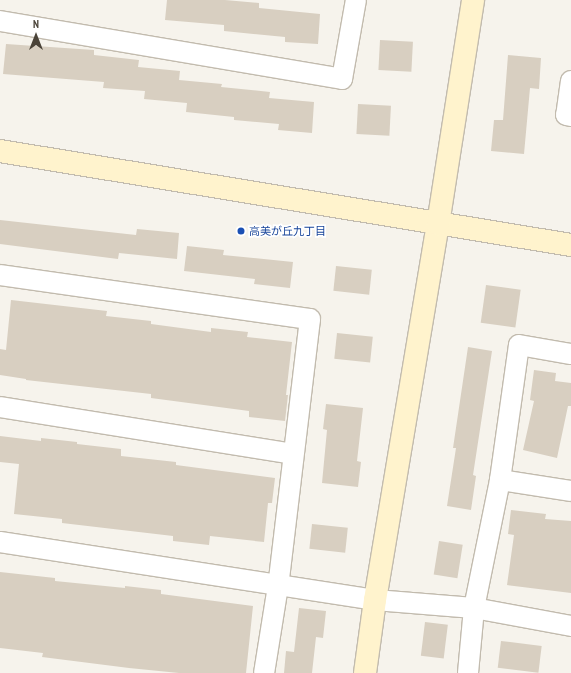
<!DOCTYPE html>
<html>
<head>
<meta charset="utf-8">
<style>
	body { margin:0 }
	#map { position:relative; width:571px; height:673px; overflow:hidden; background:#f6f3ec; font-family:"PT Sans Narrow","Noto Sans JP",sans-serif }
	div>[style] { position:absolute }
	.building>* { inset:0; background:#d8cfc1; transform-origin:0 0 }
	.roads { filter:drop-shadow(1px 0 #c2bbae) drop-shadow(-1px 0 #c2bbae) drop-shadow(0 1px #c2bbae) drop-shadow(0 -1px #c2bbae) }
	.street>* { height:20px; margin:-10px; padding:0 10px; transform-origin:10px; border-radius:10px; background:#fff }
	.secondary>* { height:22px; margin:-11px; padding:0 11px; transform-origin:11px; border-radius:11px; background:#fff3cd }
	.dots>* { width:11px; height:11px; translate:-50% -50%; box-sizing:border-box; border:2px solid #fff; border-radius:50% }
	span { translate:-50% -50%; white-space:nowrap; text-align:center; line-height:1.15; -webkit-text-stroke:3.5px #fff; paint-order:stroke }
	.transit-label { font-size:11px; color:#164399 }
	.left { translate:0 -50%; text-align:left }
	.north { position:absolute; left:16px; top:16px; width:40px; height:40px; -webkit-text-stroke:3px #fff; paint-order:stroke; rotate:0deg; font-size:11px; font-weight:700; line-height:16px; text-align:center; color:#4b4439 }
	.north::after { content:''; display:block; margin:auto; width:14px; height:18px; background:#4b4439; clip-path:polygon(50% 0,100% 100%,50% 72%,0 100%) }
</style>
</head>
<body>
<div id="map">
	<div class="building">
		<i style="clip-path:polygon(167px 0,225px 0,259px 3px,259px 8px,320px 14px,318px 44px,285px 42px,285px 37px,224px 31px,224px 25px,165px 20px)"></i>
		<i style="left:380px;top:40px;width:33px;height:30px;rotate:3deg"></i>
		<i style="clip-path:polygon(6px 44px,94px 50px,94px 55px,139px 60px,138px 67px,180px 71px,179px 80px,222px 84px,221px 87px,270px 92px,269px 98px,314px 102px,312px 133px,278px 130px,279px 124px,234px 120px,234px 117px,186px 112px,187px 103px,144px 99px,145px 91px,103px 88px,104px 82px,3px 74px)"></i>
		<i style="clip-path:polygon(508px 55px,541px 58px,539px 89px,530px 88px,524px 154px,491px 151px,494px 120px,503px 120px)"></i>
		<i style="left:358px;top:104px;width:33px;height:30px;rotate:3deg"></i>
		<i style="clip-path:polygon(0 220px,136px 235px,137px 229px,179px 233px,177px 259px,119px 253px,118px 259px,0 244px)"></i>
		<i style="clip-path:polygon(187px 246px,224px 250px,223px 255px,293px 262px,290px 288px,254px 284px,255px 279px,184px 271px)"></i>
		<i style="left:336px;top:266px;width:36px;height:25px;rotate:6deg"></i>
		<i style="left:486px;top:285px;width:35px;height:38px;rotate:8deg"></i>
		<i style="clip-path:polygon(11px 300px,107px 311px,106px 316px,151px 321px,151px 324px,211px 332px,211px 328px,248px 332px,247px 337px,292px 342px,286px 395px,288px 395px,285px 421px,249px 417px,249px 411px,151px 398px,151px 394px,26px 380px,26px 379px,0 375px,0 349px,6px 350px)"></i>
		<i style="left:337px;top:333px;width:36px;height:26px;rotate:6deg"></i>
		<i style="clip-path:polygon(468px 347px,492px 351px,473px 475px,476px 476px,471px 510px,447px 506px,456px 448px,453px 448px)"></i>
		<i style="clip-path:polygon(534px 370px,556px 373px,555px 381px,571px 383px,571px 406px,568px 406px,557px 458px,523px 450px,534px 401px,530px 400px)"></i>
		<i style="clip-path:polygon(326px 404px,363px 408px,357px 461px,361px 462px,358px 487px,322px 483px,327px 430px,323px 429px)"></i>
		<i style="clip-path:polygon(0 436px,41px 441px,41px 438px,77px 442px,77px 444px,121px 449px,121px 456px,176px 462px,176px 465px,275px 478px,272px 503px,268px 503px,264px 542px,210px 536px,209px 545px,173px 541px,173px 536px,62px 523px,62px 519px,14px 514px,19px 464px,0 462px)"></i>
		<i style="clip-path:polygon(511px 510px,546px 514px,545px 519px,571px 521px,571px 593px,507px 585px,514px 535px,508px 534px)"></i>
		<i style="left:312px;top:524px;width:36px;height:25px;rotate:6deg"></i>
		<i style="left:439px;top:541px;width:24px;height:34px;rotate:9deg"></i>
		<i style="clip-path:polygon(0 572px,55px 578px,55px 581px,125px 588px,125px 586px,161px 590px,161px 594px,253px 606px,246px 673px,179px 673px,129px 668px,42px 657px,43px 653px,0 648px)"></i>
		<i style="clip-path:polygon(299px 608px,326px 611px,323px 638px,316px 637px,312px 673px,284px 673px,286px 651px,294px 652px)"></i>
		<i style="left:425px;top:622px;width:23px;height:34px;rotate:7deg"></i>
		<i style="left:501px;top:641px;width:41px;height:27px;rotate:7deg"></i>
	</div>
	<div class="roads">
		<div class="street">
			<i style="left:0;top:21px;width:347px;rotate:9.6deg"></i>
			<i style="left:342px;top:79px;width:80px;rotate:-80deg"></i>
			<i style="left:571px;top:81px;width:34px;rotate:98deg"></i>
			<i style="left:566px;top:115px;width:5px;rotate:11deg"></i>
			<i style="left:0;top:275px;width:313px;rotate:8.1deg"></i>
			<i style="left:310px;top:319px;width:269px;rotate:96.8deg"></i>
			<i style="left:278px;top:586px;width:88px;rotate:99.1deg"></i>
			<i style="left:0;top:407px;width:296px;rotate:9.1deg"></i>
			<i style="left:500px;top:480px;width:72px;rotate:8.8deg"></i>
			<i style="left:0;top:542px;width:379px;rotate:8.8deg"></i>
			<i style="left:375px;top:600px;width:99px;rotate:4.6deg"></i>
			<i style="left:474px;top:608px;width:99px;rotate:10.5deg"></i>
			<i style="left:468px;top:673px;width:65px;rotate:-84.7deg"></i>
			<i style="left:474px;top:608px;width:131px;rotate:-78.5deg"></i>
			<i style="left:500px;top:480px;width:136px;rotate:-82deg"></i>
			<i style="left:519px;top:345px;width:53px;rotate:9.8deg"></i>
		</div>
		<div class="secondary">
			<i style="left:0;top:151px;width:579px;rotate:9.35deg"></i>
			<i style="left:365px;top:673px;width:74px;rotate:-82.2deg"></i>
			<i style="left:375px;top:600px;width:381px;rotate:-80.5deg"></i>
			<i style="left:438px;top:224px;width:227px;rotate:-81.1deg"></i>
		</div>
	</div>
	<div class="dots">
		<i style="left:241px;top:231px;background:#1a4fb4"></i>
	</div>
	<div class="transit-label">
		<span class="left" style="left:249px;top:231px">高美が丘九丁目</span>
	</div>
	<div class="north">N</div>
</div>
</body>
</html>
